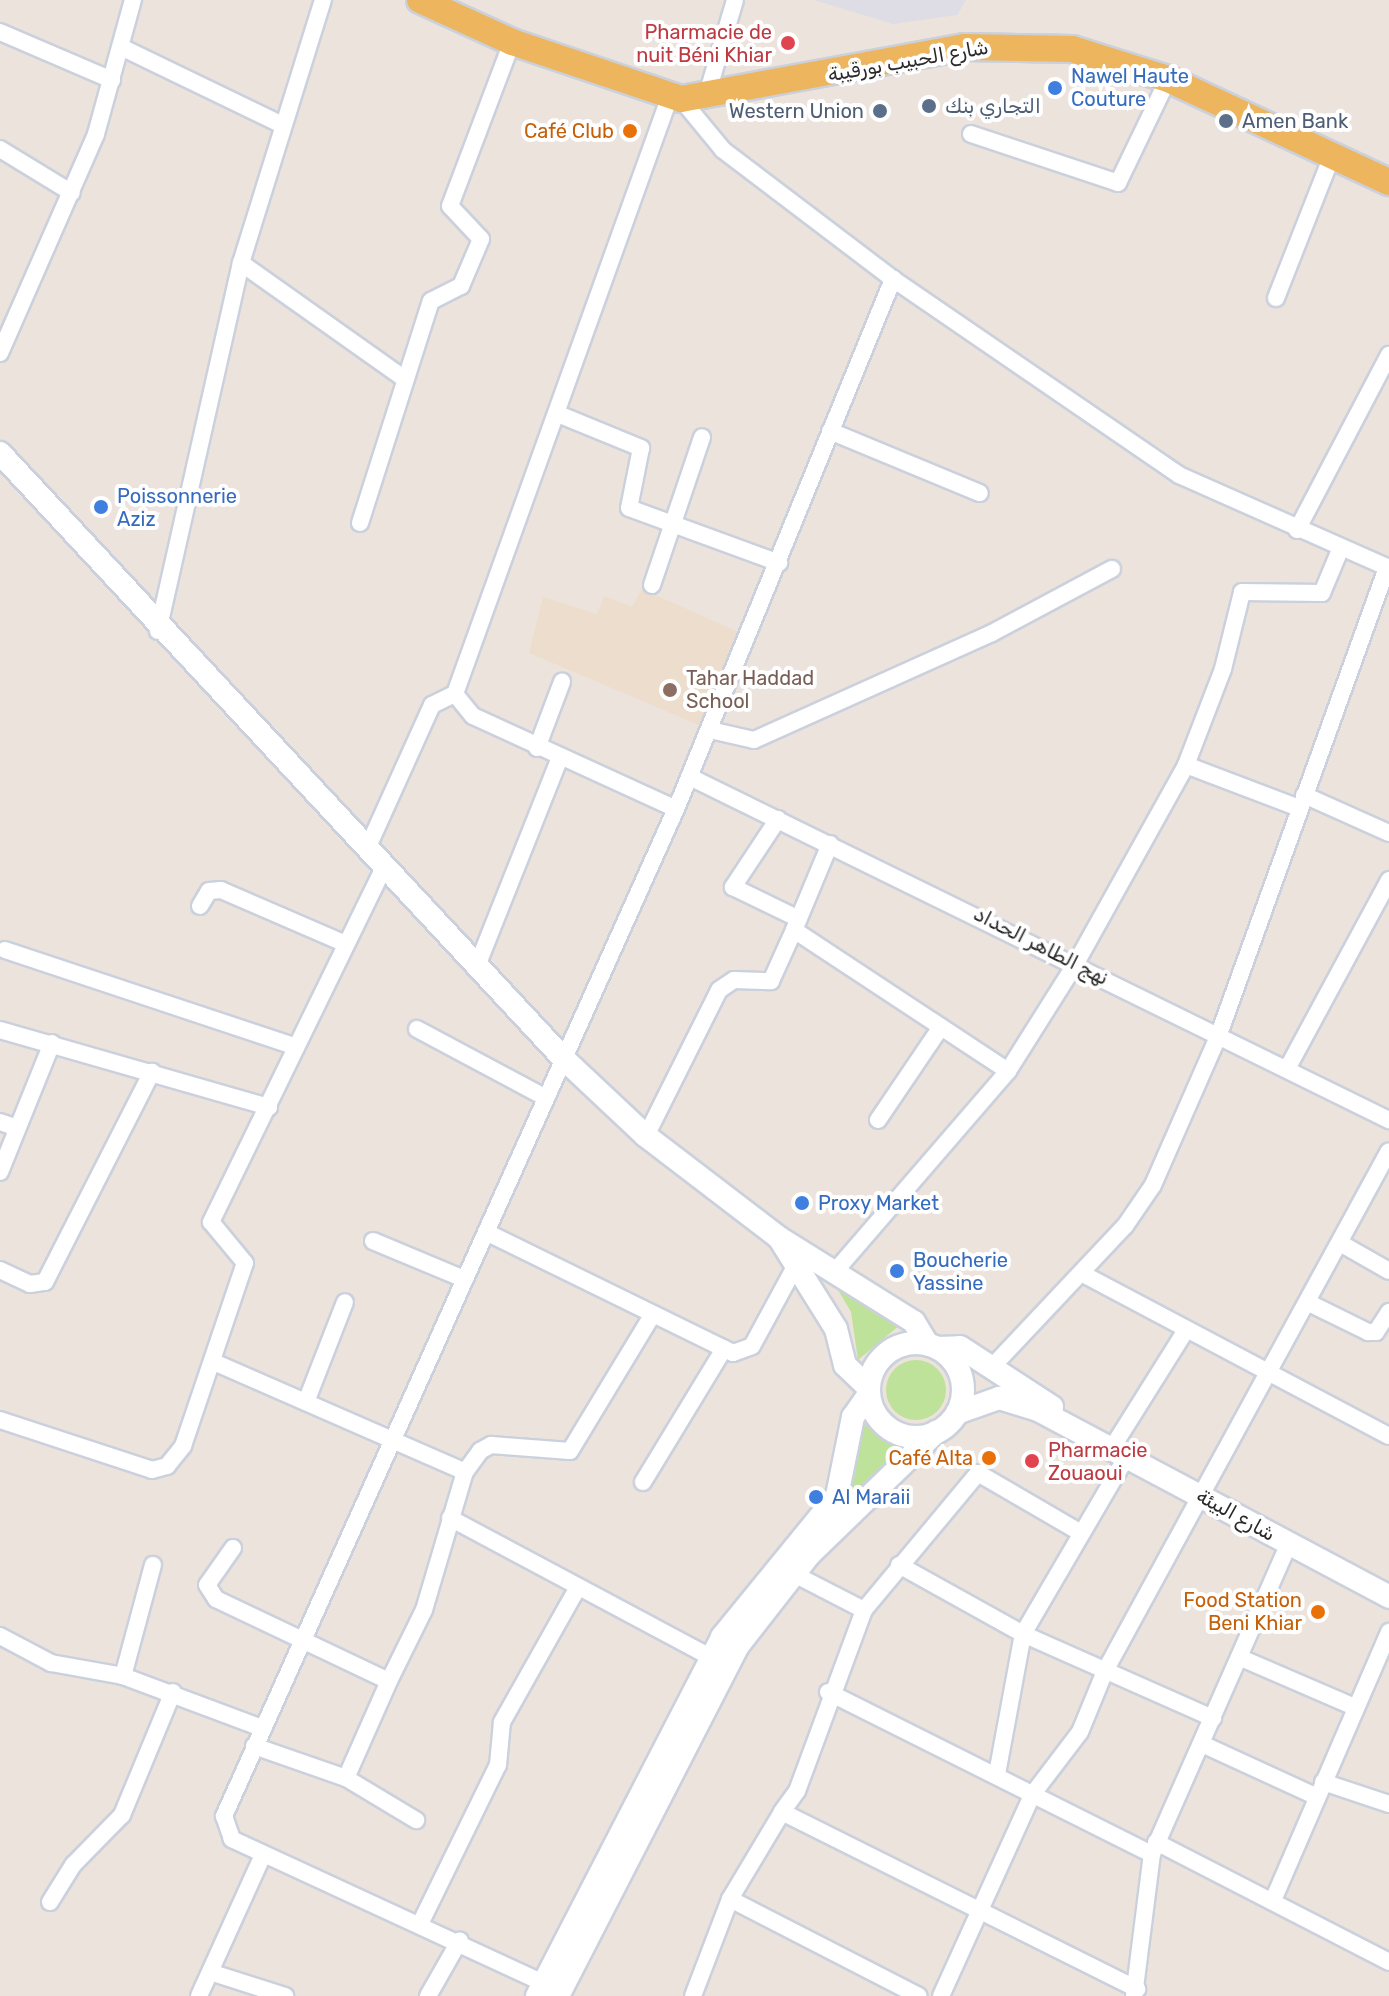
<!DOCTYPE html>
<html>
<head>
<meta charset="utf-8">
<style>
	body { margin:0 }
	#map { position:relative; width:1389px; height:1996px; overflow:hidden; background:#ece3dd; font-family:Rubik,"Noto Sans Arabic",sans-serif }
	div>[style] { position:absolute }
	.industrial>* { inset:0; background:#dedde5 }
	.education>* { inset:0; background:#edddcc }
	.green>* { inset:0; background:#bee29a }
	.round { border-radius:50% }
	.roads { filter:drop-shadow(2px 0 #cbd1dc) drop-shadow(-2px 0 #cbd1dc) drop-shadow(0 2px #cbd1dc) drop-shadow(0 -2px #cbd1dc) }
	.minor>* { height:16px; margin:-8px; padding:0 8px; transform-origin:8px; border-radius:8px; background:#fff }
	.tertiary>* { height:22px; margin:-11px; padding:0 11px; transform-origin:11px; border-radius:11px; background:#fff }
	.tertiary>.ring { margin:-11px; padding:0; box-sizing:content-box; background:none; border:22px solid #fff; border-radius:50% }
	.primary>* { height:26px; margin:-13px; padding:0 13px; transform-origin:13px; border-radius:13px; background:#eeb55f }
	.dots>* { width:22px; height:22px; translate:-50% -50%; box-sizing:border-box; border:4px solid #fff; border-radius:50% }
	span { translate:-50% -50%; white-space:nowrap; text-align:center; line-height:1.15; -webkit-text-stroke:8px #fff; paint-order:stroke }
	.health-label { font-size:20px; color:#be3a42 }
	.right { translate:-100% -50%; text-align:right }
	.left { translate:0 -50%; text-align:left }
	.street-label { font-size:20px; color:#2a2a2a }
	.shop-label { font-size:20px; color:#366cbe }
	.service-label { font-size:20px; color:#4e5e75 }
	.food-label { font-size:20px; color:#c56008 }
	.education-label { font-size:20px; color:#785e54 }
</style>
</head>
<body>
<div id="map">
	<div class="industrial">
		<i style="clip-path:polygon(814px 0,966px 0,957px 15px,893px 24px)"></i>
	</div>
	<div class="education">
		<i style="clip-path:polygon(642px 589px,747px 636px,706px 728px,529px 653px,543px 597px,597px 614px,604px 596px,632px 607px)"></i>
	</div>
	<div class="green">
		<i style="clip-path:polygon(831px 1278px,901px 1324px,858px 1360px,851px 1312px)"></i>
		<i class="round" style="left:886px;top:1360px;width:60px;height:60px"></i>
		<i style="clip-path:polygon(860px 1420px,903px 1453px,847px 1503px,855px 1475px)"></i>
	</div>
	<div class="roads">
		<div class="minor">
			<i style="left:0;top:32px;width:122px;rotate:23.2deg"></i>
			<i style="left:121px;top:47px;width:177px;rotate:25.8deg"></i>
			<i style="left:670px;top:96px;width:635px;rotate:109.78deg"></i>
			<i style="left:455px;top:694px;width:28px;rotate:51deg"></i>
			<i style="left:473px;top:716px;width:223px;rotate:24.6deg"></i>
			<i style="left:706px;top:98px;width:102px;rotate:-73.5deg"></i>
			<i style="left:681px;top:99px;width:66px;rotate:50.5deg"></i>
			<i style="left:723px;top:150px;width:213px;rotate:37.2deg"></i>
			<i style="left:893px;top:279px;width:347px;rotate:34.4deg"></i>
			<i style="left:1179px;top:475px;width:230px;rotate:23.9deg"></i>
			<i style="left:971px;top:134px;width:155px;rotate:18.4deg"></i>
			<i style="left:1118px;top:183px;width:115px;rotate:-64.3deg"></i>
			<i style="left:0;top:149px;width:84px;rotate:31.4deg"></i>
			<i style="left:241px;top:263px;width:197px;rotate:35.3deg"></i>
			<i style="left:1276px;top:298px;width:156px;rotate:-68.5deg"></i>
			<i style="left:0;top:353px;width:239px;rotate:-66.3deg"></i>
			<i style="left:96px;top:134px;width:139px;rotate:-74.6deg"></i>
			<i style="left:558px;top:414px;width:90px;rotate:22.3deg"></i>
			<i style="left:641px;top:448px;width:61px;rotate:101.3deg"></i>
			<i style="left:629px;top:508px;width:160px;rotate:20.1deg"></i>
			<i style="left:830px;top:431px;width:162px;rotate:22.5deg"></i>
			<i style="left:360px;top:523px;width:233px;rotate:-72.3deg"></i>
			<i style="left:431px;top:301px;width:34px;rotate:-27deg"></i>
			<i style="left:461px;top:286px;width:51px;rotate:-66.9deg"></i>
			<i style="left:481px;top:239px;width:45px;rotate:-133.2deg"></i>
			<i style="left:450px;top:206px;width:175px;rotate:-69.3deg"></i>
			<i style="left:1297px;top:530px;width:198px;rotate:-62.3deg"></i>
			<i style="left:652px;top:585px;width:156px;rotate:-71.3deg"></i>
			<i style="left:158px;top:631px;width:377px;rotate:-77.3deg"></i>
			<i style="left:241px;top:263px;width:275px;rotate:-72.7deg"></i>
			<i style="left:710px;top:730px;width:45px;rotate:12.8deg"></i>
			<i style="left:754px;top:740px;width:261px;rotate:-24.2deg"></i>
			<i style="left:992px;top:633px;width:136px;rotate:-28.1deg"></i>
			<i style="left:537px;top:748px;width:71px;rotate:-69.3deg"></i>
			<i style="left:1186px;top:765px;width:121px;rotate:20.8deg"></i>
			<i style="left:690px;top:777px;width:779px;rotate:26.14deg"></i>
			<i style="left:1304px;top:795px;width:93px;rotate:24.1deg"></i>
			<i style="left:778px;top:819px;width:82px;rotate:123.5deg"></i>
			<i style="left:733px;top:887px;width:73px;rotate:25.9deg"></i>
			<i style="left:830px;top:844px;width:93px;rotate:112.7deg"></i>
			<i style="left:794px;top:930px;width:256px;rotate:33.4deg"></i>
			<i style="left:367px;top:849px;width:158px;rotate:-65.7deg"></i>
			<i style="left:432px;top:705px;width:25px;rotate:-26deg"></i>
			<i style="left:200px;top:906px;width:17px;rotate:-59deg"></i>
			<i style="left:209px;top:891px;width:12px;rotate:-5deg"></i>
			<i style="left:221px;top:890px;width:136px;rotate:23.4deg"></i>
			<i style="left:5px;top:950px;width:307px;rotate:18.4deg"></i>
			<i style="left:477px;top:966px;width:222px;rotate:-68.3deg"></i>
			<i style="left:417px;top:1029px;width:146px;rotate:28.1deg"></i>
			<i style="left:0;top:1030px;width:280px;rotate:16deg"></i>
			<i style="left:1287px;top:1069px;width:215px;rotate:-61.6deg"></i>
			<i style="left:878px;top:1120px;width:112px;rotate:-55.9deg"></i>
			<i style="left:0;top:1122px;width:18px;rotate:19deg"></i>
			<i style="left:646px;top:1136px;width:163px;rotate:-63.4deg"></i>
			<i style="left:719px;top:990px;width:18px;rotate:-34deg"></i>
			<i style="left:734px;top:980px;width:37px;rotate:2deg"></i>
			<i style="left:771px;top:981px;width:56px;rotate:-65.7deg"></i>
			<i style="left:0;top:1172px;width:139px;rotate:-68deg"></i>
			<i style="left:486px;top:1232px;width:275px;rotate:26.1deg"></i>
			<i style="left:733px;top:1353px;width:20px;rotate:-20deg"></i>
			<i style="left:752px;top:1346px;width:94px;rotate:-61.5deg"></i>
			<i style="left:373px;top:1241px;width:99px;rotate:22.7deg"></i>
			<i style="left:1340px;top:1243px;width:56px;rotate:29.7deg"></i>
			<i style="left:838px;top:1268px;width:260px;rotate:-49.2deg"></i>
			<i style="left:1008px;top:1071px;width:128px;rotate:-57.8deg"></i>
			<i style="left:1076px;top:963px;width:227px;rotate:-60.9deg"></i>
			<i style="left:1186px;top:765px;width:103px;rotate:-68.9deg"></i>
			<i style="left:1223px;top:669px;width:79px;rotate:-76.1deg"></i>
			<i style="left:1242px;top:592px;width:80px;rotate:0.7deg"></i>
			<i style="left:1322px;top:593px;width:47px;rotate:-67.3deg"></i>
			<i style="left:0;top:1270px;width:33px;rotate:25deg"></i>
			<i style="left:30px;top:1284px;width:15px;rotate:-8deg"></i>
			<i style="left:45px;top:1282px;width:236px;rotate:-63deg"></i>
			<i style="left:1081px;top:1273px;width:348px;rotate:27.9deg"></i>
			<i style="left:1309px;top:1303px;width:66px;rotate:26.2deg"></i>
			<i style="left:1368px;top:1332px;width:8px"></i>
			<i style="left:1376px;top:1332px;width:24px;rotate:-57deg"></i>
			<i style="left:216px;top:1363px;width:272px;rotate:23.6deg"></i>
			<i style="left:992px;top:1367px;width:194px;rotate:-46.7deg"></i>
			<i style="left:1125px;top:1226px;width:50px;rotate:-55.7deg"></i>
			<i style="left:1153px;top:1185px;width:162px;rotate:-66.3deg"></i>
			<i style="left:1218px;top:1037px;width:499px;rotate:-70.2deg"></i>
			<i style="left:306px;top:1402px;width:107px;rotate:-68.7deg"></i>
			<i style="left:0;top:1420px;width:160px;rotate:18.2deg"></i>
			<i style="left:152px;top:1470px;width:16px;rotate:-15deg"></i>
			<i style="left:167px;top:1466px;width:26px;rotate:-51deg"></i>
			<i style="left:183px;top:1446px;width:193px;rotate:-71.3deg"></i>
			<i style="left:245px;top:1263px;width:53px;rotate:-129.7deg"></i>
			<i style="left:211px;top:1222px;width:395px;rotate:-64deg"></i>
			<i style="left:1112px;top:1448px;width:139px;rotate:-57.9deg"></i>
			<i style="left:643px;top:1482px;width:156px;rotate:-58.7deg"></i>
			<i style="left:450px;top:1518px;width:295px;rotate:28.1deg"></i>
			<i style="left:233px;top:1548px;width:45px;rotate:125.1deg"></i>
			<i style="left:207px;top:1585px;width:17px;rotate:57deg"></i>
			<i style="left:216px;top:1599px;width:191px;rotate:25.4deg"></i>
			<i style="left:389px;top:1681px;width:79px;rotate:-63.8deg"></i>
			<i style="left:424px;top:1610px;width:144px;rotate:-73.5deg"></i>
			<i style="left:465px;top:1472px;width:26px;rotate:-54deg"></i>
			<i style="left:480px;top:1451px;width:13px;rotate:-29deg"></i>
			<i style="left:491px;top:1445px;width:79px;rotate:4.3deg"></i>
			<i style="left:570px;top:1451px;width:160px;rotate:-58.8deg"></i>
			<i style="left:899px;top:1565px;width:142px;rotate:29.1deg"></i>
			<i style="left:1023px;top:1634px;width:206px;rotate:-59.7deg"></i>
			<i style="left:792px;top:1573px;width:81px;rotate:27.2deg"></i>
			<i style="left:864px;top:1610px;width:193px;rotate:110.3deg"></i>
			<i style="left:797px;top:1791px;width:26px;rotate:126deg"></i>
			<i style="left:782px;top:1812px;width:397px;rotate:26.5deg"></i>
			<i style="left:864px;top:1610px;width:178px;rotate:-50.2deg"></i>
			<i style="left:978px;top:1473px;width:119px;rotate:30.2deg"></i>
			<i style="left:0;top:1636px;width:58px;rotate:27.9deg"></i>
			<i style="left:51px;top:1663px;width:73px;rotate:10.2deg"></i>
			<i style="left:123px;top:1676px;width:148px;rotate:20.5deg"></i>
			<i style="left:1241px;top:1658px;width:124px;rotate:23.3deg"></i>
			<i style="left:123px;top:1676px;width:115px;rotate:-74.9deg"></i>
			<i style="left:389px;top:1681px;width:106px;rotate:113.9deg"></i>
			<i style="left:346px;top:1778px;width:82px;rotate:31deg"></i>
			<i style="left:828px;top:1692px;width:362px;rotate:26.6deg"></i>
			<i style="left:1202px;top:1744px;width:127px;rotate:24.7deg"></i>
			<i style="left:254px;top:1746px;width:97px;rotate:19.2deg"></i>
			<i style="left:997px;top:1774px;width:142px;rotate:-79.5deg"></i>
			<i style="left:1023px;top:1634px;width:208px;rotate:23.9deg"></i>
			<i style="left:1323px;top:1782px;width:70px;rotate:18.4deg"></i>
			<i style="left:1156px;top:1842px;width:262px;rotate:27.2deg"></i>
			<i style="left:1274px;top:1898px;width:290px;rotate:-66.6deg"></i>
			<i style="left:730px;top:1899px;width:101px;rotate:-59.1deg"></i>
			<i style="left:50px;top:1902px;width:44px;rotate:-58.1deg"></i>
			<i style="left:73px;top:1865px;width:70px;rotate:-45.6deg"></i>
			<i style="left:122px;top:1815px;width:133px;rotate:-67.5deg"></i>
			<i style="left:421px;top:1922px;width:175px;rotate:-63.9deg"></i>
			<i style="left:498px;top:1765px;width:43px;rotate:-84.7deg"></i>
			<i style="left:502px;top:1722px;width:155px;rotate:-60.6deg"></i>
			<i style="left:213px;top:1973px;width:76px;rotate:17.7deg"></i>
			<i style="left:552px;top:1987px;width:353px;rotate:-155.2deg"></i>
			<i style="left:232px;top:1839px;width:24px;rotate:-109deg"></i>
			<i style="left:224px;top:1816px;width:1104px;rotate:-65.83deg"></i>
			<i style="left:676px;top:809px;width:573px;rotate:-67.73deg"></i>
			<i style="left:199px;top:1996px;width:155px;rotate:-65.6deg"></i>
			<i style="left:428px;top:1996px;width:64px;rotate:-60.3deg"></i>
			<i style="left:693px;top:1996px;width:104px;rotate:-69.1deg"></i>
			<i style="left:730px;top:1899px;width:212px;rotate:27.2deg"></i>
			<i style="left:941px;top:1996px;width:221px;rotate:-65.6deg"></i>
			<i style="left:1032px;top:1795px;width:79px;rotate:-52.7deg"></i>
			<i style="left:1080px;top:1732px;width:66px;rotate:-67.7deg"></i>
			<i style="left:1105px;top:1671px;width:592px;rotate:-61.36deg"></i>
			<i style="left:1134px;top:1996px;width:143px;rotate:-82.8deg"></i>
			<i style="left:1152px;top:1854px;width:339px;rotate:-66.2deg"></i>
		</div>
		<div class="tertiary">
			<i style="left:0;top:453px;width:828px;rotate:47.06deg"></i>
			<i style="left:564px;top:1059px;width:112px;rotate:43.2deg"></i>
			<i style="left:646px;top:1136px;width:166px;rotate:37.4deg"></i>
			<i style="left:778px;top:1237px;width:160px;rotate:32deg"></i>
			<i style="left:914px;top:1322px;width:26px;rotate:59deg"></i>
			<i style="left:781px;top:1241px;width:104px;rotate:58deg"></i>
			<i style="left:836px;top:1329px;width:37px;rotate:76deg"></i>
			<i style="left:845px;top:1365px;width:33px;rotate:44deg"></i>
			<i class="ring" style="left:869px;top:1343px;width:72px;height:72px"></i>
			<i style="left:937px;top:1348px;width:23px;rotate:-2deg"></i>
			<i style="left:960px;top:1347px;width:110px;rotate:33.1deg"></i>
			<i style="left:957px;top:1413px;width:45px;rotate:-19.7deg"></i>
			<i style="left:999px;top:1398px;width:41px;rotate:17.1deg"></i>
			<i style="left:1038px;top:1410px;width:398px;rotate:28deg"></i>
			<i style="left:537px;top:1996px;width:404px;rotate:-62.7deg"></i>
			<i style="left:722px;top:1637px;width:182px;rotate:-50.8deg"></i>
			<i style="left:837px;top:1496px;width:81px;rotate:-78.6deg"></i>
			<i style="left:853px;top:1417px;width:28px;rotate:-55deg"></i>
			<i style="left:558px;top:1996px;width:392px;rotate:-62.8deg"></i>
			<i style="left:737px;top:1647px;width:117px;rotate:-52deg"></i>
			<i style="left:809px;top:1555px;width:177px;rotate:-44.1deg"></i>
		</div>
		<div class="primary">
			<i style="left:420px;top:0;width:101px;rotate:24.5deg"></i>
			<i style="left:512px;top:42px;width:178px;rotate:18.6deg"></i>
			<i style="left:681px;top:99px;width:288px;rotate:-10.4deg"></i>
			<i style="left:964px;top:47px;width:108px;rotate:1.1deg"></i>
			<i style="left:1072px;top:49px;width:101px;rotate:17.4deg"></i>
			<i style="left:1168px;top:79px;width:244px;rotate:25deg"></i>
		</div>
	</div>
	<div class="dots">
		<i style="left:788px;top:43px;background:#e0444e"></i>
		<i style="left:1055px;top:88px;background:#3f7fe0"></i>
		<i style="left:929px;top:106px;background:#5c6f8a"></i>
		<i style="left:880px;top:111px;background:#5c6f8a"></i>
		<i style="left:1226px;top:121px;background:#5c6f8a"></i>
		<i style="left:630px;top:131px;background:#e8710a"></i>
		<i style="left:101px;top:507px;background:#3f7fe0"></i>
		<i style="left:670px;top:690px;background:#8d6e63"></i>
		<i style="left:802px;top:1203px;background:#3f7fe0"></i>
		<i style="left:897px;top:1271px;background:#3f7fe0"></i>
		<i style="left:989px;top:1458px;background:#e8710a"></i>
		<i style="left:1032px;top:1461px;background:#e0444e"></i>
		<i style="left:816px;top:1497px;background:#3f7fe0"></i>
		<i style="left:1318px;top:1612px;background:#e8710a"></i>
	</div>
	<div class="health-label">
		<span class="right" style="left:772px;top:44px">Pharmacie de<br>nuit Béni Khiar</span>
		<span class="left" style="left:1048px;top:1462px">Pharmacie<br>Zouaoui</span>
	</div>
	<div class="street-label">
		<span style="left:908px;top:61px;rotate:-10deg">شارع الحبيب بورقيبة</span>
		<span style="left:1041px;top:946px;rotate:27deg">نهج الطاهر الحداد</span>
		<span style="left:1236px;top:1515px;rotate:29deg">شارع البيئة</span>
	</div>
	<div class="shop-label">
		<span class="left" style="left:1071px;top:88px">Nawel Haute<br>Couture</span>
		<span class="left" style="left:117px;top:508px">Poissonnerie<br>Aziz</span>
		<span class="left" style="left:818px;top:1203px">Proxy Market</span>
		<span class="left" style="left:913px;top:1272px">Boucherie<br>Yassine</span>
		<span class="left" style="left:832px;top:1497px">Al Maraii</span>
	</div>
	<div class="service-label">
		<span class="left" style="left:945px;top:106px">التجاري بنك</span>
		<span class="right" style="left:864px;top:111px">Western Union</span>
		<span class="left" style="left:1242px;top:121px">Amen Bank</span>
	</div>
	<div class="food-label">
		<span class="right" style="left:614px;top:131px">Café Club</span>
		<span class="right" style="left:973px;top:1458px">Café Alta</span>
		<span class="right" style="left:1302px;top:1612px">Food Station<br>Beni Khiar</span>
	</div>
	<div class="education-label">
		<span class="left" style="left:686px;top:690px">Tahar Haddad<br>School</span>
	</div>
</div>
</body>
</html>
